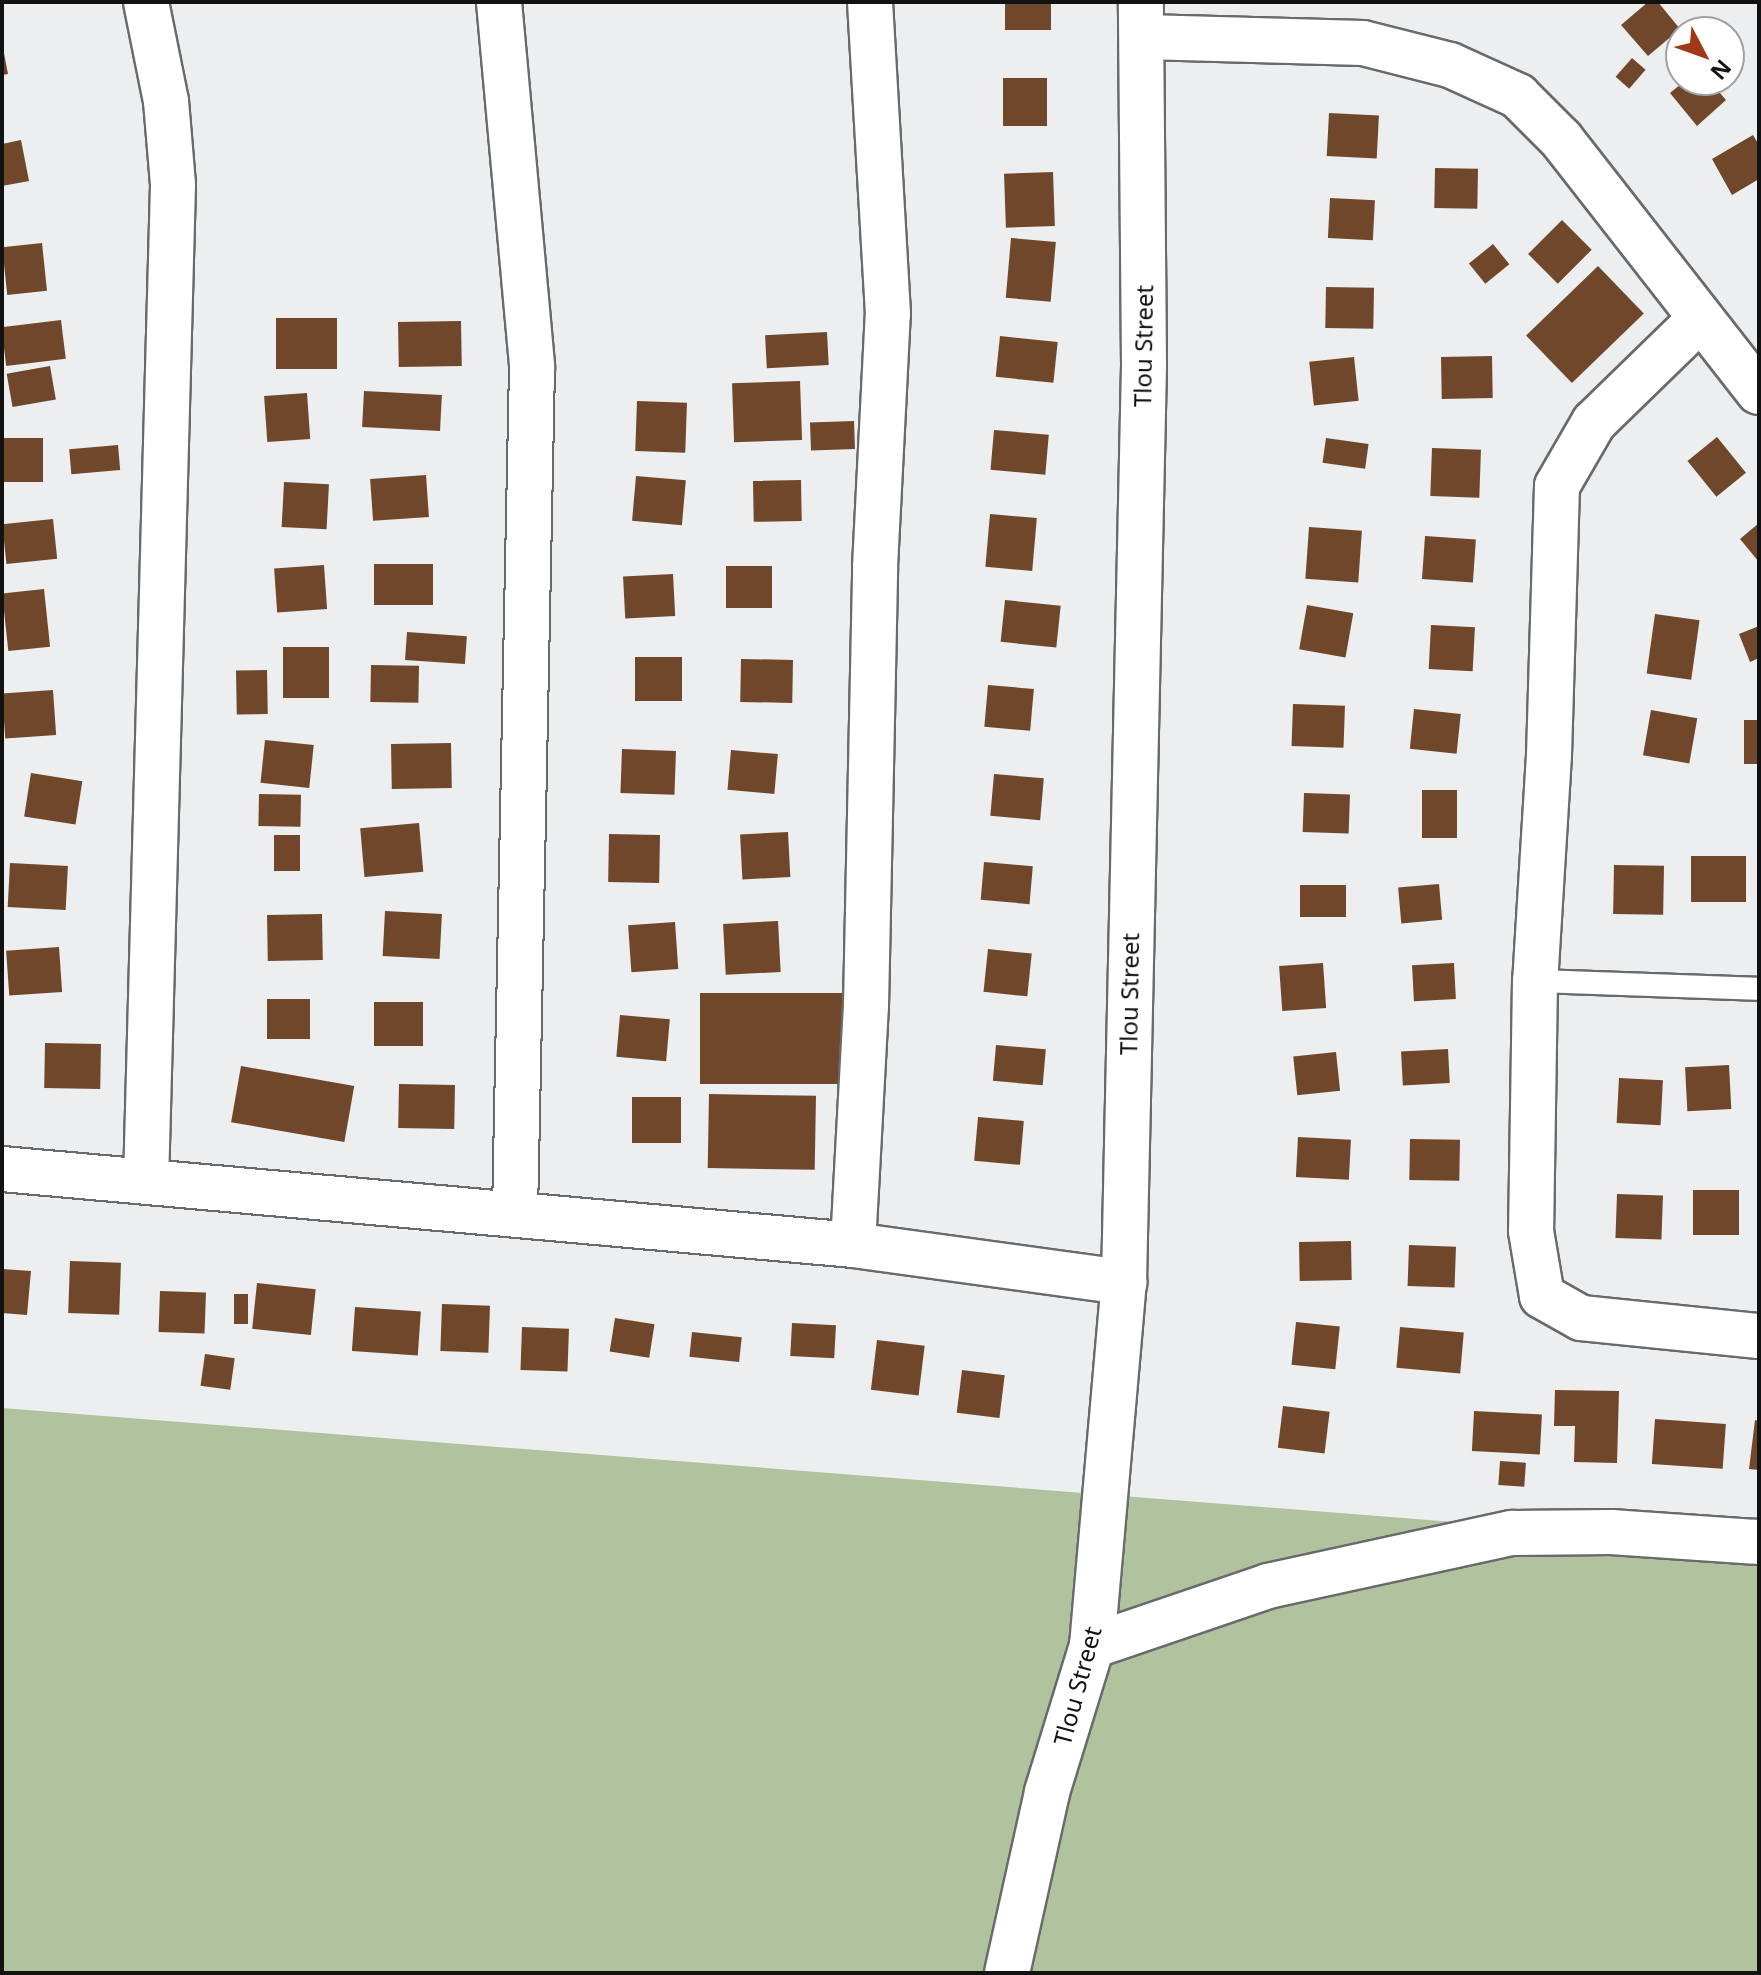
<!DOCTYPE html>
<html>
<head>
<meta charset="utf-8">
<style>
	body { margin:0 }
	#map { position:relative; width:1761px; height:1975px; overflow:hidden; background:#eceeef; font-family:"Noto Sans",sans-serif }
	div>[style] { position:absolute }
	.green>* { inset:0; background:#b0c29e }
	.building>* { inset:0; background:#70472b; transform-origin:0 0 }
	.roads { filter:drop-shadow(2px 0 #696a6b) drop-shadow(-2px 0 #696a6b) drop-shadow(0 2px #696a6b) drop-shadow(0 -2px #696a6b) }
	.service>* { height:22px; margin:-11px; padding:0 11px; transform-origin:11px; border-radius:11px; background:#fff }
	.minor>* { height:44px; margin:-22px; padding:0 22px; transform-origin:22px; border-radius:22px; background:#fff }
	.tertiary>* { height:44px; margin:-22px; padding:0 22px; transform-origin:22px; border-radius:22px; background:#fff }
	span { translate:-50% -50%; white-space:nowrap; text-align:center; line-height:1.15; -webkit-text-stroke:8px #fff; paint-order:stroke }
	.street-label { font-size:24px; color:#121213 }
	.frame { position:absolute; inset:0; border:4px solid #121213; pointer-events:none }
	.north { position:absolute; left:1665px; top:16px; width:80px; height:80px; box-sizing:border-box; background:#fff; border:2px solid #a0a0a1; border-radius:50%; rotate:131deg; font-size:22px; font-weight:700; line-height:32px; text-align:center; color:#121213 }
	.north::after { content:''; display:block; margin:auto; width:28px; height:36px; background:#a03918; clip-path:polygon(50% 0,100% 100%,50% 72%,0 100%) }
</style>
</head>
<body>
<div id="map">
	<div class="green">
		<i style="clip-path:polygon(2px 1408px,1759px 1546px,1759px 1973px,2px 1973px)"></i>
	</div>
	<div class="building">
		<i style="left:1005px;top:2px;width:46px;height:28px"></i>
		<i style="clip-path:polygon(1648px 2px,1658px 2px,1680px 29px,1648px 56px,1621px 25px)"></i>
		<i style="clip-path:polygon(2px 43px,8px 74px,2px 75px)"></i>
		<i style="left:1632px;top:58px;width:18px;height:25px;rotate:41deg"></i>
		<i style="left:1003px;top:78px;width:44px;height:48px"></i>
		<i style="clip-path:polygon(1686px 80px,1709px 80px,1726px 100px,1697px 126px,1670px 93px)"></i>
		<i style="left:1329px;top:113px;width:50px;height:43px;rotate:3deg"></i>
		<i style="clip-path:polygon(1753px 135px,1759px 145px,1759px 179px,1732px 195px,1712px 159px)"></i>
		<i style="clip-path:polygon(21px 140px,29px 181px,2px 186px,2px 144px)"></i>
		<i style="left:1435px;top:168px;width:43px;height:40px;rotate:1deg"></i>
		<i style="left:1053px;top:172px;width:54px;height:49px;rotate:88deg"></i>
		<i style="left:1330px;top:198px;width:45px;height:40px;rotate:3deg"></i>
		<i style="left:1562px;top:220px;width:42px;height:48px;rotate:45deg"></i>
		<i style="left:1011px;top:238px;width:45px;height:60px;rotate:5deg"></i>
		<i style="left:42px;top:243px;width:48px;height:40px;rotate:84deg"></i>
		<i style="left:1493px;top:244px;width:26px;height:31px;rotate:51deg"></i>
		<i style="left:1598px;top:266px;width:66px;height:100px;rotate:46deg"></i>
		<i style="left:1326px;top:287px;width:48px;height:41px;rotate:1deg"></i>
		<i style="left:276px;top:318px;width:61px;height:51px"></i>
		<i style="left:61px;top:320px;width:39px;height:60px;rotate:83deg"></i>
		<i style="left:461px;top:321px;width:45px;height:63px;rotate:89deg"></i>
		<i style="left:827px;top:332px;width:33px;height:62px;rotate:87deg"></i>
		<i style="left:1000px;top:336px;width:58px;height:41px;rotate:6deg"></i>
		<i style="left:1492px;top:356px;width:42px;height:51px;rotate:89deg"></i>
		<i style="left:1354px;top:357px;width:44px;height:45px;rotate:84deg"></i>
		<i style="left:50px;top:366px;width:34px;height:44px;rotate:80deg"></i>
		<i style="left:800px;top:381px;width:59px;height:68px;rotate:88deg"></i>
		<i style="left:364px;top:391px;width:78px;height:36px;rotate:3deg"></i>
		<i style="left:307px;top:393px;width:46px;height:43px;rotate:86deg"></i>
		<i style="left:637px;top:401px;width:50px;height:50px;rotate:2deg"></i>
		<i style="left:854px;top:421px;width:28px;height:44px;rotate:88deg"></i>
		<i style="left:994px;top:430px;width:55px;height:40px;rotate:5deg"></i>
		<i style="left:1717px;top:437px;width:46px;height:38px;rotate:51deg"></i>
		<i style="left:43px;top:438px;width:44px;height:41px;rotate:90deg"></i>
		<i style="left:1326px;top:438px;width:43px;height:25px;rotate:8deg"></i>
		<i style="left:118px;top:445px;width:25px;height:49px;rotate:85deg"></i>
		<i style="left:1432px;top:448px;width:49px;height:48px;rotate:2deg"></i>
		<i style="left:426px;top:475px;width:42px;height:56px;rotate:86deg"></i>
		<i style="left:636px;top:476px;width:50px;height:45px;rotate:5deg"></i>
		<i style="left:801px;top:480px;width:41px;height:48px;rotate:89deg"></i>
		<i style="left:284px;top:482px;width:45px;height:45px;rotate:3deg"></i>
		<i style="left:990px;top:514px;width:47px;height:53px;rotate:5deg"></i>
		<i style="left:53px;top:519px;width:40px;height:51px;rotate:84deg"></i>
		<i style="clip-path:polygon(1759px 523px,1759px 562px,1740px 539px)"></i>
		<i style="left:1309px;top:527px;width:53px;height:52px;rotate:4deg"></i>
		<i style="left:1425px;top:536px;width:51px;height:43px;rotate:4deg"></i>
		<i style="left:433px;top:564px;width:41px;height:59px;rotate:90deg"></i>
		<i style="left:324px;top:565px;width:44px;height:50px;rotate:86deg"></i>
		<i style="left:726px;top:566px;width:46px;height:42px"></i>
		<i style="left:673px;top:574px;width:42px;height:50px;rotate:87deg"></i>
		<i style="left:44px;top:589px;width:58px;height:42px;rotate:84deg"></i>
		<i style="left:1005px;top:600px;width:56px;height:42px;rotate:6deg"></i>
		<i style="left:1307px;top:605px;width:47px;height:45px;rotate:10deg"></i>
		<i style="left:1655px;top:614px;width:45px;height:60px;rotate:8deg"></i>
		<i style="left:1431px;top:625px;width:44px;height:44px;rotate:3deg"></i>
		<i style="clip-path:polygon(1759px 626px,1759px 658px,1750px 662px,1739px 634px)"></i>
		<i style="left:407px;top:632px;width:60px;height:28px;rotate:4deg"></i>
		<i style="left:283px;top:647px;width:46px;height:51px"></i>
		<i style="left:635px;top:657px;width:47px;height:44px"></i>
		<i style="left:741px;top:659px;width:52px;height:43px;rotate:1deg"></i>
		<i style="left:371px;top:665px;width:48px;height:37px;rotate:1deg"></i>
		<i style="left:267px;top:670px;width:44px;height:31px;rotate:89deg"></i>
		<i style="left:988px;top:685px;width:46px;height:42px;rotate:5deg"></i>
		<i style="left:53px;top:690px;width:45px;height:51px;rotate:86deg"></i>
		<i style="left:1293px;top:704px;width:52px;height:42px;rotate:2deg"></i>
		<i style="left:1414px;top:709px;width:47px;height:40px;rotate:6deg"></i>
		<i style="left:1651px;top:710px;width:47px;height:46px;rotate:10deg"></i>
		<i style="left:1744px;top:720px;width:15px;height:44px"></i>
		<i style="left:265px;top:740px;width:49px;height:43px;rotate:6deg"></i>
		<i style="left:451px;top:743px;width:45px;height:60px;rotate:89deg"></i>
		<i style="left:622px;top:749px;width:54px;height:44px;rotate:2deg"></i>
		<i style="left:731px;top:750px;width:47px;height:40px;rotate:5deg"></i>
		<i style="left:31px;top:773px;width:52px;height:44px;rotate:9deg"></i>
		<i style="left:994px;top:774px;width:50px;height:42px;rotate:5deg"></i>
		<i style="left:1457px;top:790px;width:48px;height:35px;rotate:90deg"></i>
		<i style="left:1304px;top:793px;width:46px;height:39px;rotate:2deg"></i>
		<i style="left:259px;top:794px;width:42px;height:32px;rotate:1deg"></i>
		<i style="left:419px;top:823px;width:49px;height:59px;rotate:85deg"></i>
		<i style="left:788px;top:832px;width:45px;height:48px;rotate:87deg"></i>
		<i style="left:609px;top:834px;width:51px;height:48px;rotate:1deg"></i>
		<i style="left:274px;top:835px;width:26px;height:36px"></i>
		<i style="left:1746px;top:856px;width:46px;height:55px;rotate:90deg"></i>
		<i style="left:984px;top:862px;width:49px;height:38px;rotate:5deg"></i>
		<i style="left:10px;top:863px;width:58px;height:44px;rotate:3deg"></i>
		<i style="left:1614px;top:865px;width:50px;height:49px;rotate:1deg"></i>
		<i style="left:1439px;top:884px;width:36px;height:41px;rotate:85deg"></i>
		<i style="left:1300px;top:885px;width:46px;height:32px"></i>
		<i style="left:385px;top:911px;width:57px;height:45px;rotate:3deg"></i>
		<i style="left:322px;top:914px;width:46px;height:55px;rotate:89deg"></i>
		<i style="left:778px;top:921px;width:51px;height:55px;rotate:87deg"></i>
		<i style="left:675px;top:922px;width:47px;height:47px;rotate:86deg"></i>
		<i style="left:59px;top:947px;width:45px;height:53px;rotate:86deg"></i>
		<i style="left:988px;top:949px;width:44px;height:43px;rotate:6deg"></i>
		<i style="left:1323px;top:963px;width:45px;height:44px;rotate:86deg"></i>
		<i style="left:1454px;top:963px;width:36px;height:42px;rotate:87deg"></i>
		<i style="left:700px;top:993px;width:151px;height:91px"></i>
		<i style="left:267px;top:999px;width:43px;height:40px"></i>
		<i style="left:423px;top:1002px;width:44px;height:49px;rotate:90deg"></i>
		<i style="left:620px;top:1015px;width:50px;height:42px;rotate:5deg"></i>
		<i style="left:45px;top:1043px;width:56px;height:45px;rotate:1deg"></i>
		<i style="left:996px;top:1045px;width:50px;height:36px;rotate:5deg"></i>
		<i style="left:1448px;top:1049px;width:34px;height:47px;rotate:87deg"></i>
		<i style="left:1336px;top:1052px;width:39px;height:43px;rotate:84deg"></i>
		<i style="left:1729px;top:1065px;width:44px;height:44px;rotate:87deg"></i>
		<i style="left:241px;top:1066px;width:115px;height:57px;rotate:10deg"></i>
		<i style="left:1619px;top:1078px;width:44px;height:45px;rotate:3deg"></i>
		<i style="left:399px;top:1084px;width:56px;height:44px;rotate:1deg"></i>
		<i style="left:709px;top:1094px;width:107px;height:74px;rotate:1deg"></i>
		<i style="left:632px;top:1097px;width:49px;height:46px"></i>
		<i style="left:978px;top:1117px;width:46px;height:44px;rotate:5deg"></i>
		<i style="left:1298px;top:1137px;width:53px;height:40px;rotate:3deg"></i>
		<i style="left:1410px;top:1139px;width:50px;height:41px;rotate:1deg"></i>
		<i style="left:1693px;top:1190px;width:46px;height:45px"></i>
		<i style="left:1617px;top:1194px;width:46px;height:44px;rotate:2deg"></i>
		<i style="left:1351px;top:1241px;width:39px;height:52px;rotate:89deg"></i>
		<i style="left:1409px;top:1245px;width:47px;height:41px;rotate:2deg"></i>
		<i style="left:70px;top:1261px;width:51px;height:52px;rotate:2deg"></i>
		<i style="clip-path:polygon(2px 1269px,31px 1271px,27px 1315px,2px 1313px)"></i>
		<i style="left:257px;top:1283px;width:59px;height:46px;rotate:6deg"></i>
		<i style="left:160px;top:1291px;width:46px;height:41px;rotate:2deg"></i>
		<i style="left:234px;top:1294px;width:14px;height:30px"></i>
		<i style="left:442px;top:1304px;width:48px;height:47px;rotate:2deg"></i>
		<i style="left:355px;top:1307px;width:66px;height:44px;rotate:4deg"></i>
		<i style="left:615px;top:1318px;width:40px;height:34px;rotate:9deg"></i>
		<i style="left:1296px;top:1322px;width:44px;height:43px;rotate:6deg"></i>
		<i style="left:792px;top:1323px;width:44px;height:33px;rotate:3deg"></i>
		<i style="left:522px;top:1327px;width:47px;height:43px;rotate:2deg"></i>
		<i style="left:1400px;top:1327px;width:64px;height:41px;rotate:5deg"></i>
		<i style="left:692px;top:1332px;width:50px;height:25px;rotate:6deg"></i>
		<i style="left:877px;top:1340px;width:48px;height:50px;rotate:7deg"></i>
		<i style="left:205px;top:1354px;width:30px;height:32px;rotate:8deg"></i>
		<i style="left:962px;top:1370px;width:43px;height:43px;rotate:7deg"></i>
		<i style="clip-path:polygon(1555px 1390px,1619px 1391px,1617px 1463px,1574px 1462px,1575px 1426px,1554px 1426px)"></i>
		<i style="left:1283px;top:1406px;width:47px;height:42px;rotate:7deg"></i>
		<i style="left:1474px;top:1411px;width:68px;height:40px;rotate:3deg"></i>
		<i style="left:1655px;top:1419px;width:71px;height:45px;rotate:4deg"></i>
		<i style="clip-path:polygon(1755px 1420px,1759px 1421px,1759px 1470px,1749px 1469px)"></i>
		<i style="left:1500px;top:1461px;width:26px;height:24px;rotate:4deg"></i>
	</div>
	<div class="roads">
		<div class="service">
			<i style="left:1535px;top:981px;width:224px;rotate:2deg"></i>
		</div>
		<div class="minor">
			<i style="left:146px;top:2px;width:101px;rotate:78.6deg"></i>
			<i style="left:166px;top:101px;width:84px;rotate:85.2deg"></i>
			<i style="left:173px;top:185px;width:996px;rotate:91.55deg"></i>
			<i style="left:499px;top:2px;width:366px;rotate:84.8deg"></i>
			<i style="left:532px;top:367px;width:845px;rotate:91.15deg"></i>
			<i style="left:1144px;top:37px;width:219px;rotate:1.6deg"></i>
			<i style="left:1363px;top:43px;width:90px;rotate:14.2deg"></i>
			<i style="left:1450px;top:65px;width:75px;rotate:24.5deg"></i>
			<i style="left:1518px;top:96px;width:61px;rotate:45deg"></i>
			<i style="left:1561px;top:139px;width:321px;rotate:52deg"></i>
			<i style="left:1700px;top:319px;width:148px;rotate:135.8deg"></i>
			<i style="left:1594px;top:422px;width:74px;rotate:120deg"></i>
			<i style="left:1557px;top:486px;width:269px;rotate:91.7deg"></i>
			<i style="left:1549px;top:755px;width:226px;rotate:93.5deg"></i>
			<i style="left:1535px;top:981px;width:250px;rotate:90.9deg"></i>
			<i style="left:1531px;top:1231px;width:66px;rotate:80.4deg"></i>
			<i style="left:1542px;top:1296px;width:45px;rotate:29.4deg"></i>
			<i style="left:1581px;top:1318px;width:179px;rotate:5.8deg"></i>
			<i style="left:2px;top:1169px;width:854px;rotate:5.1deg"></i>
			<i style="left:853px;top:1245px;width:274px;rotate:7.8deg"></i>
			<i style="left:853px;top:1245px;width:239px;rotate:-86.9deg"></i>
			<i style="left:866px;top:1006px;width:439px;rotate:-88.8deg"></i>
			<i style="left:875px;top:567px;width:253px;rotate:-87.1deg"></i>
			<i style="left:888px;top:314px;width:313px;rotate:-93.3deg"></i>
			<i style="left:1092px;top:1646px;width:186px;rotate:-18.8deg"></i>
			<i style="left:1268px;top:1586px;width:250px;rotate:-12.3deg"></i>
			<i style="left:1512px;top:1533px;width:99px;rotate:-0.6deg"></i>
			<i style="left:1611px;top:1532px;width:148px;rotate:3.9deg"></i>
		</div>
		<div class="tertiary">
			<i style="left:1007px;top:1973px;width:185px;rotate:-77.5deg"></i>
			<i style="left:1047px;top:1792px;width:153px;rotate:-72.9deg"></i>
			<i style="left:1092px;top:1646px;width:365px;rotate:-85deg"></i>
			<i style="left:1124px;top:1282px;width:918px;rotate:-88.75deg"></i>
			<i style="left:1144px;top:364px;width:362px;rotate:-90.5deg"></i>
		</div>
	</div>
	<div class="street-label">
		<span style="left:1143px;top:346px;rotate:-89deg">Tlou Street</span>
		<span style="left:1129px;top:994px;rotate:-89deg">Tlou Street</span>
		<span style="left:1077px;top:1686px;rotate:-75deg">Tlou Street</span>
	</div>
	<div class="frame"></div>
	<div class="north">N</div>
</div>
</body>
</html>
